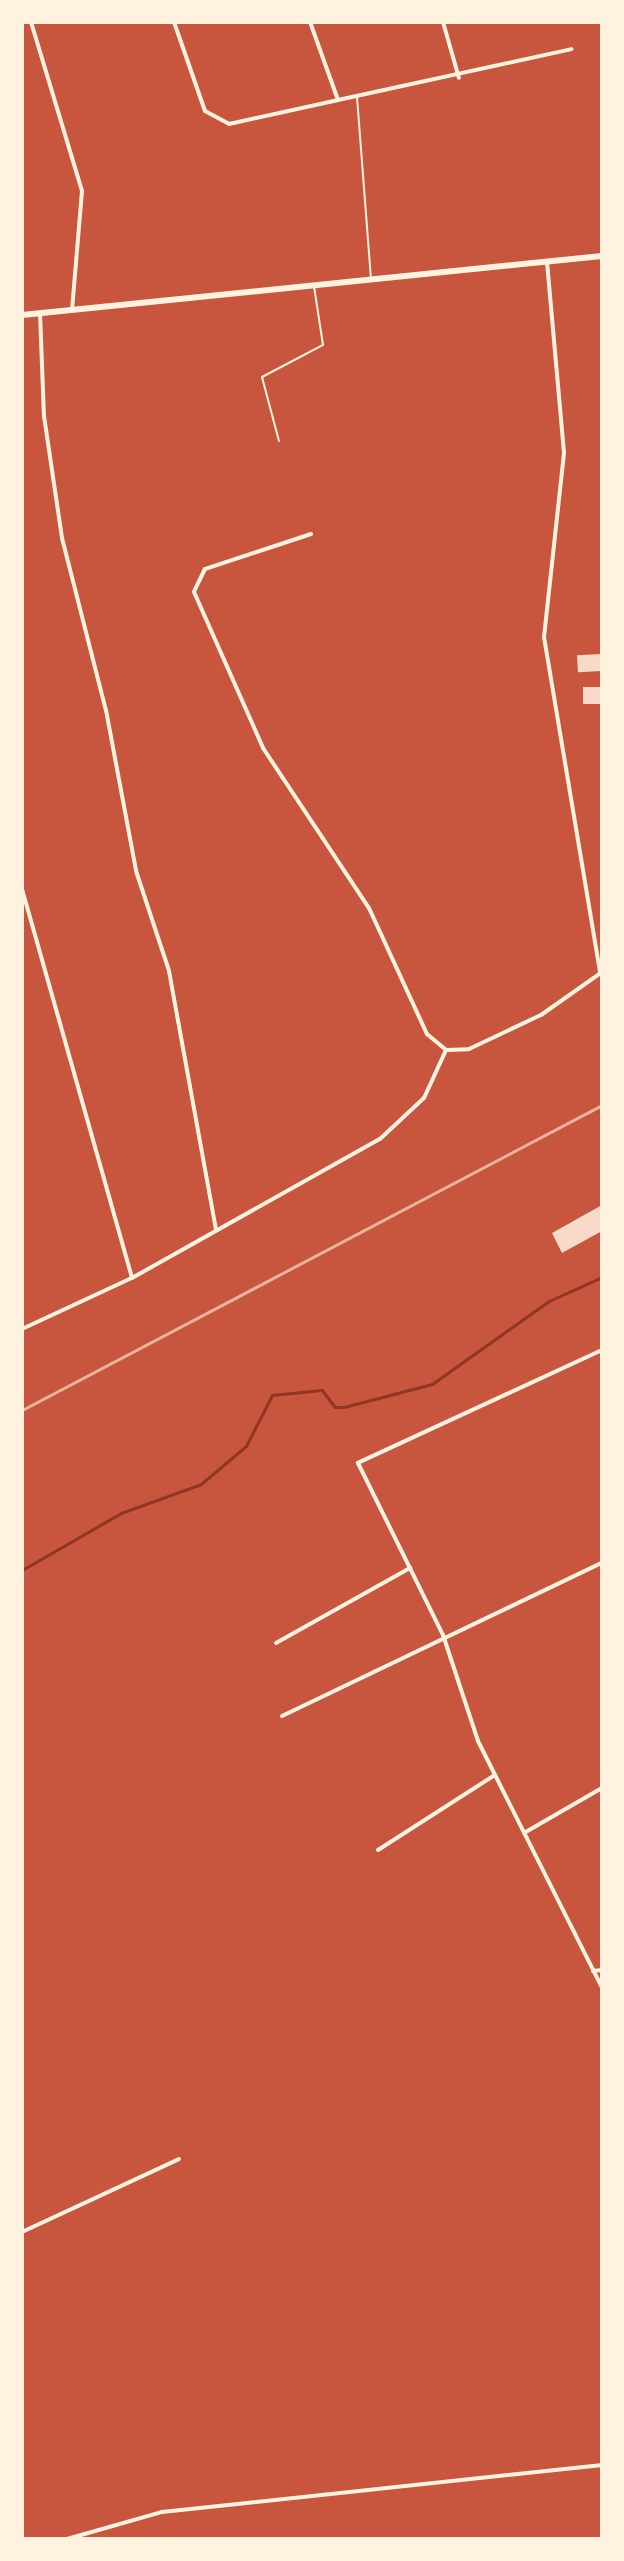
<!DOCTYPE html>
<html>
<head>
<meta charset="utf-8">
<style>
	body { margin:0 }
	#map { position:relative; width:624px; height:2561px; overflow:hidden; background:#c8553d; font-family:"PT Sans",sans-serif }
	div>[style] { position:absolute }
	.stream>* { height:3px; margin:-1.5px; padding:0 1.5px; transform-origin:1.5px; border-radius:1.5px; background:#8f3625 }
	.building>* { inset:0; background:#f7dbc8; transform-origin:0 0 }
	.service>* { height:2px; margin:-1px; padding:0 1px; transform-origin:1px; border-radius:1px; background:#fff3e0 }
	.minor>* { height:4px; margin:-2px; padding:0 2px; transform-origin:2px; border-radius:2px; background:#fff3e0 }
	.primary>* { height:6px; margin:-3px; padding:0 3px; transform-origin:3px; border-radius:3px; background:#fff3e0 }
	.rail>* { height:3px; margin:-1.5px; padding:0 1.5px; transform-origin:1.5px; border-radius:1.5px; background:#e9b49f }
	span { translate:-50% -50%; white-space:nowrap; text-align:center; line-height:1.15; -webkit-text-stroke:8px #fff3e0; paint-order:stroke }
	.frame { position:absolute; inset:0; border:24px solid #fff3e0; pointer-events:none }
</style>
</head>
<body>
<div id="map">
	<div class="stream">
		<i style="left:22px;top:1570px;width:114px;rotate:-29.9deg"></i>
		<i style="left:121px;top:1513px;width:85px;rotate:-19.9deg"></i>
		<i style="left:201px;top:1484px;width:59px;rotate:-40.2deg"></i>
		<i style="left:246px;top:1446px;width:57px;rotate:-63deg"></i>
		<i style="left:272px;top:1395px;width:50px;rotate:-5.7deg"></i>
		<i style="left:322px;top:1390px;width:21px;rotate:53deg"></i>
		<i style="left:335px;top:1407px;width:9px"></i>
		<i style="left:344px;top:1407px;width:91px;rotate:-14.6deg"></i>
		<i style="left:432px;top:1384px;width:143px;rotate:-35.4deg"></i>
		<i style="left:549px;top:1301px;width:58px;rotate:-24.4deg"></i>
	</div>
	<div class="building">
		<i style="left:601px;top:654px;width:17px;height:24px;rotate:87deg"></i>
		<i style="left:602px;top:687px;width:17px;height:19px;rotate:90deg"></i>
		<i style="clip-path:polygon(602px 1205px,602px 1231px,562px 1253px,552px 1233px)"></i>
	</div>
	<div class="service">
		<i style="left:357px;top:97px;width:182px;rotate:85.6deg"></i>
		<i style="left:279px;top:441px;width:66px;rotate:-104.9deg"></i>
		<i style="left:262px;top:377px;width:69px;rotate:-27.7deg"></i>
		<i style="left:323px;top:345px;width:60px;rotate:-98.7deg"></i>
	</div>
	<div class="minor">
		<i style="left:31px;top:22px;width:177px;rotate:73.2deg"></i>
		<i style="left:82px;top:191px;width:118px;rotate:94.8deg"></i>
		<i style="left:174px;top:22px;width:94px;rotate:70.8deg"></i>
		<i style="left:205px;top:111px;width:27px;rotate:28deg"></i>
		<i style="left:229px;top:124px;width:112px;rotate:-12.4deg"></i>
		<i style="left:338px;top:100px;width:83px;rotate:-109.7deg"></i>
		<i style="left:443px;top:22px;width:58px;rotate:74.1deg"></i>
		<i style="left:338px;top:100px;width:239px;rotate:-12.3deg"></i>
		<i style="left:547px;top:262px;width:192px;rotate:84.9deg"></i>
		<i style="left:564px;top:453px;width:185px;rotate:96.2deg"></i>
		<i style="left:544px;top:637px;width:341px;rotate:80.5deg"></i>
		<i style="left:40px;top:313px;width:103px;rotate:87.8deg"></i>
		<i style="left:44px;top:416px;width:123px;rotate:81.6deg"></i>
		<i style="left:62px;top:538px;width:178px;rotate:75.7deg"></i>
		<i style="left:106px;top:710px;width:164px;rotate:79.4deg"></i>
		<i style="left:136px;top:871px;width:105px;rotate:71.7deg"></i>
		<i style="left:169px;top:971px;width:263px;rotate:79.7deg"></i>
		<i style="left:311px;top:534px;width:112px;rotate:161.7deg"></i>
		<i style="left:205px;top:569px;width:25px;rotate:116deg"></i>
		<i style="left:194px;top:592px;width:171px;rotate:66.1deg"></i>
		<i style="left:263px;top:748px;width:192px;rotate:56.5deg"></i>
		<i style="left:369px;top:908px;width:139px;rotate:65.3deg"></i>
		<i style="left:427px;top:1034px;width:25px;rotate:40deg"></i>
		<i style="left:446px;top:1050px;width:23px;rotate:-2deg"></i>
		<i style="left:469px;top:1049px;width:80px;rotate:-25.3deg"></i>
		<i style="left:541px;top:1015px;width:75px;rotate:-35.2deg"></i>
		<i style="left:22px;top:889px;width:404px;rotate:74.2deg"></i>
		<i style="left:22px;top:1329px;width:121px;rotate:-24.9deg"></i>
		<i style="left:132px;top:1278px;width:284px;rotate:-29.3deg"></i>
		<i style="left:380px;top:1139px;width:60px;rotate:-43deg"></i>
		<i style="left:424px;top:1098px;width:53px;rotate:-65.4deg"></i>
		<i style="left:602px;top:1350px;width:269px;rotate:155.2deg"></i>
		<i style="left:358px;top:1463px;width:192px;rotate:63.7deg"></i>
		<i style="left:443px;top:1635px;width:112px;rotate:71.7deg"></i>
		<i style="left:478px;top:1741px;width:276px;rotate:63.3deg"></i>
		<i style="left:276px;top:1643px;width:154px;rotate:-29.2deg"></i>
		<i style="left:282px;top:1716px;width:355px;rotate:-25.6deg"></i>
		<i style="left:524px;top:1833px;width:90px;rotate:-30deg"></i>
		<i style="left:378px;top:1850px;width:139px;rotate:-32.7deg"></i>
		<i style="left:593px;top:1971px;width:9px;rotate:-6deg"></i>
		<i style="left:22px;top:2232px;width:173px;rotate:-24.9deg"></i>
		<i style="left:67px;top:2539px;width:99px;rotate:-15.9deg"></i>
		<i style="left:162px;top:2512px;width:443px;rotate:-6.1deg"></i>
	</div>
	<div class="primary">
		<i style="left:22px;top:315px;width:583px;rotate:-5.81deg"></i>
	</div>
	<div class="rail">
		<i style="left:22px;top:1410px;width:655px;rotate:-27.74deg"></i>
	</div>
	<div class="frame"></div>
</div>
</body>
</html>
